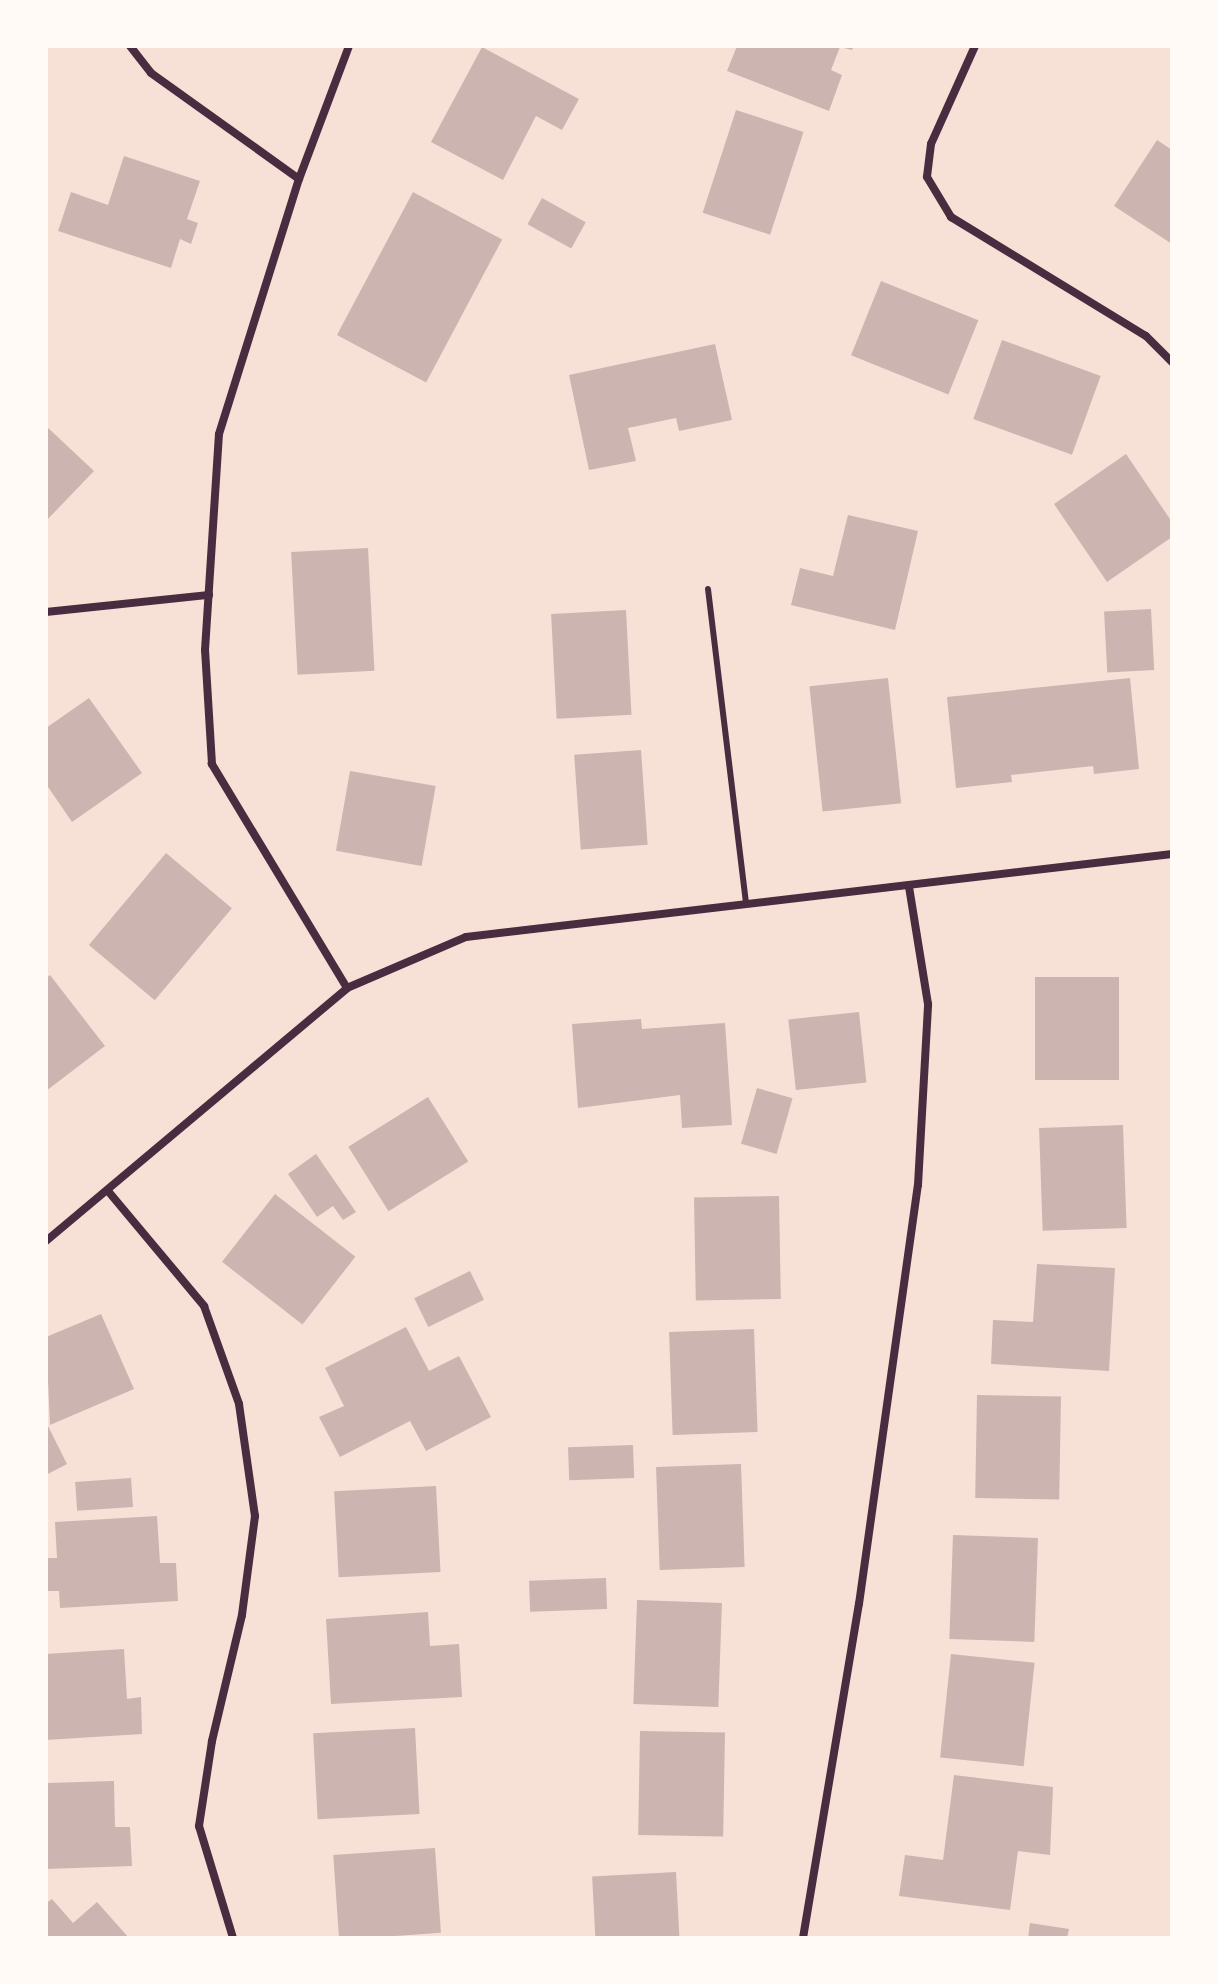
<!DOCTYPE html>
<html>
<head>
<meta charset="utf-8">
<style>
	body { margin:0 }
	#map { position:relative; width:1218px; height:1984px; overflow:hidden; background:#f7e1d7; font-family:"Fira Sans Condensed",sans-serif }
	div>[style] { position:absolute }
	.building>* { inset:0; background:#ccb4b1; transform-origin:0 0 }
	.service>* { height:6px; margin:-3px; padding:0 3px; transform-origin:3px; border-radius:3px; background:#4a2c40 }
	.minor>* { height:8px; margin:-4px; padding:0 4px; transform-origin:4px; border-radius:4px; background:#4a2c40 }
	span { translate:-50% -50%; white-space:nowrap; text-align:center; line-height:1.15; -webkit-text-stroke:7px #fffaf5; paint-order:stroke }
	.frame { position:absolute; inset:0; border:48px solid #fffaf5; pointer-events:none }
</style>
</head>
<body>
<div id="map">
	<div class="building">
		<i style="clip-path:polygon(737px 46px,767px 48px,854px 46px,852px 50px,840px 47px,831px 70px,842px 75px,829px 111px,727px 71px)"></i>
		<i style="clip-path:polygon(482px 47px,579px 99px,562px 130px,536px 116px,503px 180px,431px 142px)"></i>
		<i style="left:736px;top:110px;width:71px;height:108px;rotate:18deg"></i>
		<i style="clip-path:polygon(1157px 140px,1172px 150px,1172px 244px,1114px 206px)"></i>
		<i style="clip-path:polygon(124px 156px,200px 181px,187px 219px,198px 223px,191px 244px,180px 239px,171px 268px,58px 231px,71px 192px,108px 205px)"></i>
		<i style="left:413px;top:192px;width:101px;height:162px;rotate:28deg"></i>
		<i style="left:542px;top:198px;width:50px;height:30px;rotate:29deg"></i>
		<i style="left:881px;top:281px;width:105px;height:80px;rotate:22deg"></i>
		<i style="left:1002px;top:340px;width:105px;height:84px;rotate:20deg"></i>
		<i style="clip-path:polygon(715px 344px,732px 420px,679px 431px,676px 418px,628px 428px,636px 461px,589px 470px,569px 375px)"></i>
		<i style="clip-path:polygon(46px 426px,94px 471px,46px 521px)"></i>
		<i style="clip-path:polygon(1126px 454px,1172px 522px,1172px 537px,1107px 582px,1054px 504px)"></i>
		<i style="clip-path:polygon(848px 515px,918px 531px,895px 630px,791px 605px,800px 568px,833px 576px)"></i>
		<i style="left:368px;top:548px;width:123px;height:77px;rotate:87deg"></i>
		<i style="left:1151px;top:609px;width:61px;height:47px;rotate:87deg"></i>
		<i style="left:626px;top:610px;width:105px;height:75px;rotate:87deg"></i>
		<i style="left:888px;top:678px;width:126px;height:79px;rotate:84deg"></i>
		<i style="clip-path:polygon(1130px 678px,1139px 769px,1094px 774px,1093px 766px,1011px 775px,1012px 782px,956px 788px,947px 697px)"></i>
		<i style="clip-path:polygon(89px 698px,142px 773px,72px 822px,46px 784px,46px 728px)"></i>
		<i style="left:641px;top:750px;width:95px;height:67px;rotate:86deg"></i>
		<i style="left:350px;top:771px;width:87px;height:81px;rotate:10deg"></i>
		<i style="left:166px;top:853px;width:86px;height:120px;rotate:40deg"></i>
		<i style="clip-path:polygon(50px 975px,105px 1046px,46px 1091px,46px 978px)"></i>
		<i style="left:1035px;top:977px;width:84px;height:103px"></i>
		<i style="left:859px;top:1012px;width:71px;height:71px;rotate:84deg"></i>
		<i style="clip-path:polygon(641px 1019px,642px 1029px,725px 1023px,732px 1125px,682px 1128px,680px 1095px,578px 1108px,572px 1024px)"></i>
		<i style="left:757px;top:1088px;width:37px;height:58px;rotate:16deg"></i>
		<i style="left:428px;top:1097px;width:76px;height:94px;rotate:58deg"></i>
		<i style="left:1123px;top:1125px;width:103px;height:84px;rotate:88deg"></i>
		<i style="clip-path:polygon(316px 1154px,356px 1212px,343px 1220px,333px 1206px,317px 1217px,288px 1174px)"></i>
		<i style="left:275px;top:1194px;width:102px;height:86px;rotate:38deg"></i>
		<i style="left:779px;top:1196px;width:103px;height:85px;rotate:89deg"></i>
		<i style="clip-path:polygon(1037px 1264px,1115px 1268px,1109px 1371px,991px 1364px,993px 1320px,1033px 1322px)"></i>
		<i style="left:470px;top:1271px;width:32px;height:62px;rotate:64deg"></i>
		<i style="clip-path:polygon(101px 1314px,134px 1389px,50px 1425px,46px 1337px)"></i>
		<i style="clip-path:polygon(406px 1327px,429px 1371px,459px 1356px,491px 1417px,426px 1451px,410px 1421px,340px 1457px,319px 1417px,344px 1406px,325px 1368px)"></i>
		<i style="left:754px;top:1329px;width:103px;height:85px;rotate:88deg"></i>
		<i style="left:977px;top:1395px;width:84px;height:103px;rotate:1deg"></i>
		<i style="clip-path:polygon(46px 1422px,67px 1464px,46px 1475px)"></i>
		<i style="left:633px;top:1445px;width:33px;height:65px;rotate:88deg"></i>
		<i style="left:741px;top:1464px;width:103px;height:85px;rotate:88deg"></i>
		<i style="left:131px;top:1478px;width:29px;height:56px;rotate:86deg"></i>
		<i style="left:436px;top:1486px;width:86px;height:102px;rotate:87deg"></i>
		<i style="clip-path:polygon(157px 1516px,160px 1563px,176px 1563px,178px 1601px,60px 1608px,59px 1591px,46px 1591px,46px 1558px,57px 1558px,55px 1522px)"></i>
		<i style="left:953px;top:1535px;width:85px;height:104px;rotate:2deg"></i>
		<i style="left:606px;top:1578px;width:31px;height:77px;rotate:88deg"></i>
		<i style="left:637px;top:1600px;width:85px;height:104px;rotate:2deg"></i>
		<i style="clip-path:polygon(428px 1612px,430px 1646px,459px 1644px,462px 1697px,331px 1704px,326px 1619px)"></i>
		<i style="clip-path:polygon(124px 1649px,127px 1699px,141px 1697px,142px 1734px,46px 1740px,46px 1654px)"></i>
		<i style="left:951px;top:1654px;width:84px;height:104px;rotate:6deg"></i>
		<i style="left:415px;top:1728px;width:86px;height:102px;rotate:87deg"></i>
		<i style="left:640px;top:1731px;width:85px;height:104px;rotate:1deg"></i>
		<i style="clip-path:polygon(954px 1775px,1053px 1787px,1050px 1855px,1018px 1851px,1010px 1910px,899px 1896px,905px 1855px,943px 1860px)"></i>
		<i style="clip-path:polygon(114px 1781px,115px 1827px,130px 1827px,132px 1866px,46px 1869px,46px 1783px)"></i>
		<i style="left:435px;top:1848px;width:85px;height:102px;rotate:86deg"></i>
		<i style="left:676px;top:1872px;width:66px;height:84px;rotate:87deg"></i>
		<i style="clip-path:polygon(52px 1899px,73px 1923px,97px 1902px,129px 1938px,46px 1938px,46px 1903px)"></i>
		<i style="clip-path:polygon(1030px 1923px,1069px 1929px,1067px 1938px,1028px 1938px)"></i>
	</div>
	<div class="service">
		<i style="left:708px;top:589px;width:317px;rotate:83.1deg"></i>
	</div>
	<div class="minor">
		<i style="left:130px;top:46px;width:34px;rotate:52deg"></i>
		<i style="left:151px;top:73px;width:182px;rotate:35.6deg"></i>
		<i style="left:975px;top:46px;width:107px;rotate:114.2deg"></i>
		<i style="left:931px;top:144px;width:33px;rotate:97deg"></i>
		<i style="left:927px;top:177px;width:47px;rotate:59deg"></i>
		<i style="left:951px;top:217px;width:228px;rotate:31.4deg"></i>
		<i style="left:1146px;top:336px;width:37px;rotate:45deg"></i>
		<i style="left:46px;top:612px;width:164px;rotate:-6deg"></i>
		<i style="left:347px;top:988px;width:262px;rotate:-121.1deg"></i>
		<i style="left:212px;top:764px;width:114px;rotate:-93.5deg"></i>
		<i style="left:205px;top:650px;width:216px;rotate:-86.3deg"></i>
		<i style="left:219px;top:434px;width:267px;rotate:-72.6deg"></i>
		<i style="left:299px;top:179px;width:142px;rotate:-69.4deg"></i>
		<i style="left:108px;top:1191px;width:150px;rotate:50.1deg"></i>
		<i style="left:204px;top:1306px;width:104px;rotate:70.3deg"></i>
		<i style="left:239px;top:1404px;width:113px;rotate:81.9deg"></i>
		<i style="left:255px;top:1516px;width:100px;rotate:97.5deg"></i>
		<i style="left:242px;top:1615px;width:130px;rotate:103.4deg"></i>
		<i style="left:212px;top:1741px;width:86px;rotate:98.7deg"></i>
		<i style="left:199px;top:1826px;width:117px;rotate:73.1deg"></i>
		<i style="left:46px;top:1241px;width:393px;rotate:-40deg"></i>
		<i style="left:347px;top:988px;width:129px;rotate:-23.2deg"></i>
		<i style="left:466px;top:937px;width:711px;rotate:-6.71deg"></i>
		<i style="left:803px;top:1938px;width:339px;rotate:-80.5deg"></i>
		<i style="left:859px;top:1604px;width:423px;rotate:-82deg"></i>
		<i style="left:918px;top:1185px;width:181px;rotate:-86.8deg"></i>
		<i style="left:928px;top:1004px;width:119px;rotate:-99.2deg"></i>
	</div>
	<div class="frame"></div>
</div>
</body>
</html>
